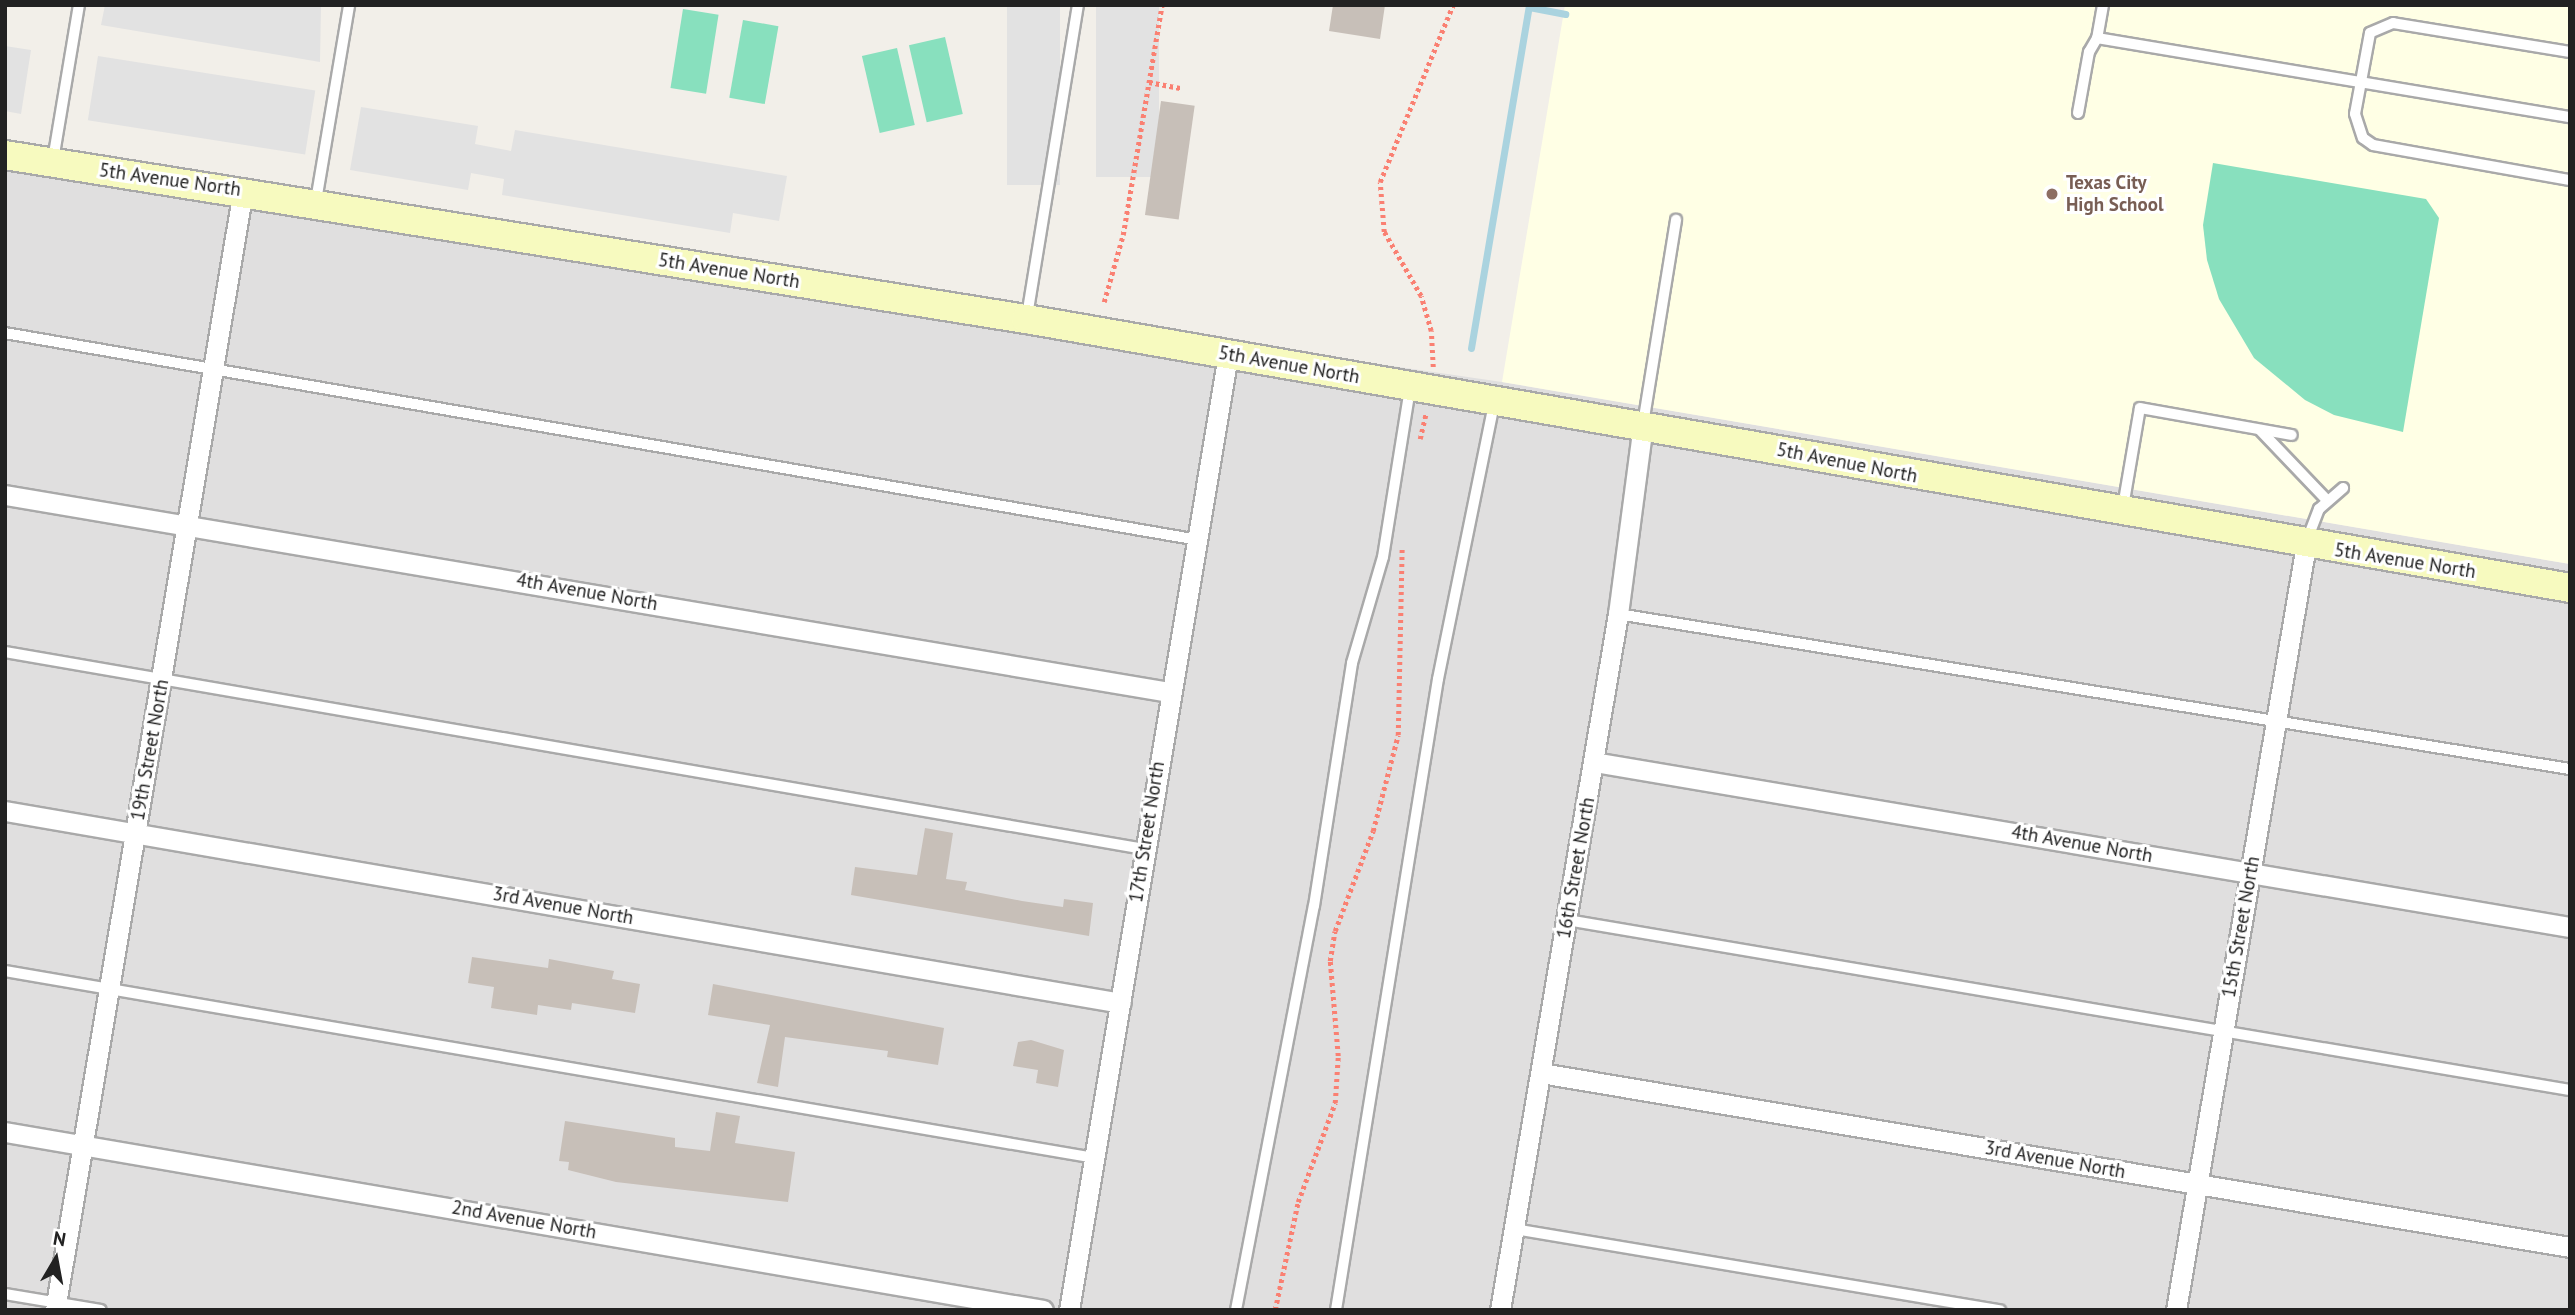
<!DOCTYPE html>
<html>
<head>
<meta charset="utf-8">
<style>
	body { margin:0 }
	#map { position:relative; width:2575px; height:1315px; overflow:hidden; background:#f2efe9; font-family:"PT Sans",sans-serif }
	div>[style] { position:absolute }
	.residential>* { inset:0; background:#e0dfdf }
	.education>* { inset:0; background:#ffffe5 }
	.pitch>* { inset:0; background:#88e0be; transform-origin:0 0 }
	.parking>* { inset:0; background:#e2e2e2; transform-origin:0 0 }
	.stream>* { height:7px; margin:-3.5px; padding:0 3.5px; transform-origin:3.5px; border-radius:3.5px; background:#aad3df }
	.building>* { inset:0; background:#c7bfb8; transform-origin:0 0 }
	.path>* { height:4.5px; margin-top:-2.25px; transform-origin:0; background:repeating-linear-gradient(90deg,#fa8072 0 3.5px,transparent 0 7px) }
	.roads { filter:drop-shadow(2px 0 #a9a9a9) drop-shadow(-2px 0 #a9a9a9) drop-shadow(0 2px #a9a9a9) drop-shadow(0 -2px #a9a9a9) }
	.lane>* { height:10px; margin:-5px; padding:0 5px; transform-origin:5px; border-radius:5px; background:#fff }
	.street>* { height:19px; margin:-9.5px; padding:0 9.5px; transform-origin:9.5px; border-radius:9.5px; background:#fff }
	.secondary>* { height:28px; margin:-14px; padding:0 14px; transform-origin:14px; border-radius:14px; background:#f7fabf }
	.dots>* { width:19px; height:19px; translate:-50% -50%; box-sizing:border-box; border:4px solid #fff; border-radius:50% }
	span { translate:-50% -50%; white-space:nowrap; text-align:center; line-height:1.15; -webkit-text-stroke:6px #fff; paint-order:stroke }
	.street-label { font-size:19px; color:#222 }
	.education-label { font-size:19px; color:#785e54; font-weight:700 }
	.left { translate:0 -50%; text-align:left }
	.frame { position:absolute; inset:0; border:7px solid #222; pointer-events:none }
	.north { position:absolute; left:21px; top:1224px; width:70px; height:70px; -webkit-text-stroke:5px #fff; paint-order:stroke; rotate:10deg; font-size:19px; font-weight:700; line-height:28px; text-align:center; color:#222 }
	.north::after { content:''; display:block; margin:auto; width:24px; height:32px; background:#222; clip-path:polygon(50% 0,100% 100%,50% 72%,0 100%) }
</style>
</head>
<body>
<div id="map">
	<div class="residential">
		<i style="clip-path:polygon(5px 164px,1502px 382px,2570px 564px,2570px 1310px,5px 1310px)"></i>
	</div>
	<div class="education">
		<i style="clip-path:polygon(1565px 5px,2570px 5px,2570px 564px,1502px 382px)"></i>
	</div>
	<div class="pitch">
		<i style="left:683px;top:9px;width:36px;height:80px;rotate:9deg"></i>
		<i style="left:743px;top:20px;width:36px;height:79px;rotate:10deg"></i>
		<i style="left:945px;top:37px;width:79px;height:37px;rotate:77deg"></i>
		<i style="left:897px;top:48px;width:79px;height:36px;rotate:77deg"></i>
		<i style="clip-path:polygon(2213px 163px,2426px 199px,2439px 218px,2403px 432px,2334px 415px,2305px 400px,2254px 358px,2219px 299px,2207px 260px,2203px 225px)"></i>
	</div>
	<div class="parking">
		<i style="clip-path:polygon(105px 5px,321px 5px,320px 62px,101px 25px)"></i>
		<i style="left:1007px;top:5px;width:53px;height:180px"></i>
		<i style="left:1096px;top:5px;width:63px;height:172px"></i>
		<i style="clip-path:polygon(5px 46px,31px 50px,21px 114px,5px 111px)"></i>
		<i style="left:98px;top:56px;width:220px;height:65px;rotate:9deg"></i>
		<i style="clip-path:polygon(361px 107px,478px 126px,475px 144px,511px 151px,515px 130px,787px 176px,779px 221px,733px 213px,730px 233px,502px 195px,504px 179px,471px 173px,468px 190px,350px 170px)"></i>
	</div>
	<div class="stream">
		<i style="left:1529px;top:7px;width:37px;rotate:11deg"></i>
		<i style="left:1471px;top:348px;width:348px;rotate:-80.4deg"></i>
	</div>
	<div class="building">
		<i style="clip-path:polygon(1333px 5px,1385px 5px,1380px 39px,1329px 31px)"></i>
		<i style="left:1161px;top:101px;width:34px;height:115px;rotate:8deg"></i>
		<i style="clip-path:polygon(925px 828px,953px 833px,946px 879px,967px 882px,965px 890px,1022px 901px,1063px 907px,1064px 899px,1093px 903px,1089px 936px,851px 895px,855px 867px,917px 875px)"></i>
		<i style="clip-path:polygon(472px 957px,548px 968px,549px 959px,614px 971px,612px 979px,640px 984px,635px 1013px,572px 1003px,571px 1010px,538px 1005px,537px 1015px,491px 1008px,494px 987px,468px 983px)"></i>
		<i style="clip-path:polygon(713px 984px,944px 1028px,938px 1065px,887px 1057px,888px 1051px,785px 1037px,778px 1087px,757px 1083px,770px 1025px,708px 1015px)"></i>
		<i style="clip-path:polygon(1031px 1040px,1064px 1050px,1058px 1087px,1036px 1083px,1038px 1070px,1013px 1066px,1018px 1042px)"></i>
		<i style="clip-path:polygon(716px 1112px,740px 1116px,735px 1143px,795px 1152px,788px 1202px,616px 1182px,568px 1170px,569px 1162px,559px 1161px,565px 1121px,675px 1138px,675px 1147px,710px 1151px)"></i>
	</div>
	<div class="path">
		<i style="left:1149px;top:82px;width:33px;rotate:11deg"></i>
		<i style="left:1104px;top:302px;width:70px;rotate:-74.2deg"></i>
		<i style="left:1123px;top:235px;width:233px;rotate:-80.4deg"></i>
		<i style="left:1433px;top:367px;width:36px;rotate:-93deg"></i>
		<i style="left:1431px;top:331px;width:36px;rotate:-106deg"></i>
		<i style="left:1421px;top:296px;width:74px;rotate:-120deg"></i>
		<i style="left:1384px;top:232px;width:50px;rotate:-94.6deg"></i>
		<i style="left:1380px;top:182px;width:191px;rotate:-67.6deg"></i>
		<i style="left:1420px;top:439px;width:26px;rotate:-77deg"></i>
		<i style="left:1275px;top:1310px;width:110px;rotate:-78deg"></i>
		<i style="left:1298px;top:1202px;width:106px;rotate:-69.5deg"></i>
		<i style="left:1335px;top:1103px;width:47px;rotate:-86.3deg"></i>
		<i style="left:1338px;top:1056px;width:95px;rotate:-94.8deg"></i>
		<i style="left:1330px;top:961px;width:30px;rotate:-81deg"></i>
		<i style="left:1335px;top:931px;width:107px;rotate:-69.2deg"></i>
		<i style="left:1373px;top:831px;width:99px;rotate:-75.4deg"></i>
		<i style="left:1398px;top:735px;width:187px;rotate:-88.8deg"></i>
	</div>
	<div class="roads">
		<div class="lane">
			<i style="left:2103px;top:5px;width:34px;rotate:100deg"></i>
			<i style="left:2097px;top:38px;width:480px;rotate:9.5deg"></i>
			<i style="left:2570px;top:52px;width:179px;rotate:-170.7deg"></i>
			<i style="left:2393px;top:23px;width:25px;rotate:157deg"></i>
			<i style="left:2370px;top:33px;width:82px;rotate:100.5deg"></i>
			<i style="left:2355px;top:114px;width:25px;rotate:72deg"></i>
			<i style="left:2363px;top:138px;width:12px;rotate:35deg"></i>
			<i style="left:2373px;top:145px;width:200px;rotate:10.1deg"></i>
			<i style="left:2078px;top:113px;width:62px;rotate:-79.8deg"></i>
			<i style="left:2089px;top:52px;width:16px;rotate:-60deg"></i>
			<i style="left:53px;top:160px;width:157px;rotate:-80.5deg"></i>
			<i style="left:316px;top:201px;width:199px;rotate:-80.4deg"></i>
			<i style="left:1027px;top:316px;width:315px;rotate:-80.7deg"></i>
			<i style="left:5px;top:333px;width:1211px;rotate:9.84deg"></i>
			<i style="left:1643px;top:424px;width:207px;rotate:-80.8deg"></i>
			<i style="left:2260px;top:430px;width:95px;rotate:46.3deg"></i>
			<i style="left:2123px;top:507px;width:100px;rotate:-80.3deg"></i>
			<i style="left:2140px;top:408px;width:154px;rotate:10.1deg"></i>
			<i style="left:2307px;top:540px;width:33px;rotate:-69deg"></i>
			<i style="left:2319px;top:509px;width:32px;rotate:-41deg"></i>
			<i style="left:1618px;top:614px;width:965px;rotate:9.25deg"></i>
			<i style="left:5px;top:652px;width:1156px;rotate:9.81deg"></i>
			<i style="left:1567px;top:920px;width:1017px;rotate:9.62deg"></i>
			<i style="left:5px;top:971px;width:1105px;rotate:9.74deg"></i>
			<i style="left:1514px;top:1229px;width:493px;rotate:9.5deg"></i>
			<i style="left:5px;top:1294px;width:97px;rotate:9.5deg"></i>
			<i style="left:1236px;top:1310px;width:411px;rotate:-79.1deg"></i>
			<i style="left:1314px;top:906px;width:246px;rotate:-81.1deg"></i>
			<i style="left:1352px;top:663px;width:110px;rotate:-73.7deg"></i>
			<i style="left:1383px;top:557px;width:170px;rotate:-80.9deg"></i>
			<i style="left:1336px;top:1310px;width:639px;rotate:-80.82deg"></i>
			<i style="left:1438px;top:679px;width:281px;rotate:-78.5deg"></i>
		</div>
		<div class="street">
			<i style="left:5px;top:495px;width:1180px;rotate:9.61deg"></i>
			<i style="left:1594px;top:762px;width:990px;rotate:9.6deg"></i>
			<i style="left:5px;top:811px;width:1132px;rotate:9.76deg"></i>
			<i style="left:1541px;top:1073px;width:1044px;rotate:9.6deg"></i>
			<i style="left:5px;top:1132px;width:1053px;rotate:9.73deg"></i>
			<i style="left:55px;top:1310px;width:1136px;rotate:-80.47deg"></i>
			<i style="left:1069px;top:1310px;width:968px;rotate:-80.55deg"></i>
			<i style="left:1500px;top:1310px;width:706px;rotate:-80.38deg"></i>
			<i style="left:1618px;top:614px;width:191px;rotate:-82.5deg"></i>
			<i style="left:2176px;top:1310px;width:776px;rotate:-80.36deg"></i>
		</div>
		<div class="secondary">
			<i style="left:5px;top:155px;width:1034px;rotate:9.13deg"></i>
			<i style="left:1026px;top:319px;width:1567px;rotate:9.88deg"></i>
		</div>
	</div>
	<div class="dots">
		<i style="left:2052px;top:194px;background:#8d6e63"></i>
	</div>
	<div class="street-label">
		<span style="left:170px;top:180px;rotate:8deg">5th Avenue North</span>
		<span style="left:729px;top:271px;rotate:9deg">5th Avenue North</span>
		<span style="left:1289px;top:365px;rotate:10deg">5th Avenue North</span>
		<span style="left:1847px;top:463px;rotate:11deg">5th Avenue North</span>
		<span style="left:2405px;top:561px;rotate:9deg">5th Avenue North</span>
		<span style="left:587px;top:592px;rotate:10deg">4th Avenue North</span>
		<span style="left:150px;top:750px;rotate:-80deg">19th Street North</span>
		<span style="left:1147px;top:832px;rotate:-81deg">17th Street North</span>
		<span style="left:2082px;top:844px;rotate:10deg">4th Avenue North</span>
		<span style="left:1576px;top:868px;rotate:-80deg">16th Street North</span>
		<span style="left:563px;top:906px;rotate:10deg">3rd Avenue North</span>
		<span style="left:2241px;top:927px;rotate:-80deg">15th Street North</span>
		<span style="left:2055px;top:1160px;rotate:10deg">3rd Avenue North</span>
		<span style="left:524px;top:1220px;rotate:10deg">2nd Avenue North</span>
	</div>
	<div class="education-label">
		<span class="left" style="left:2066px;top:194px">Texas City<br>High School</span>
	</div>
	<div class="frame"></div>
	<div class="north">N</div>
</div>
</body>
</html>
